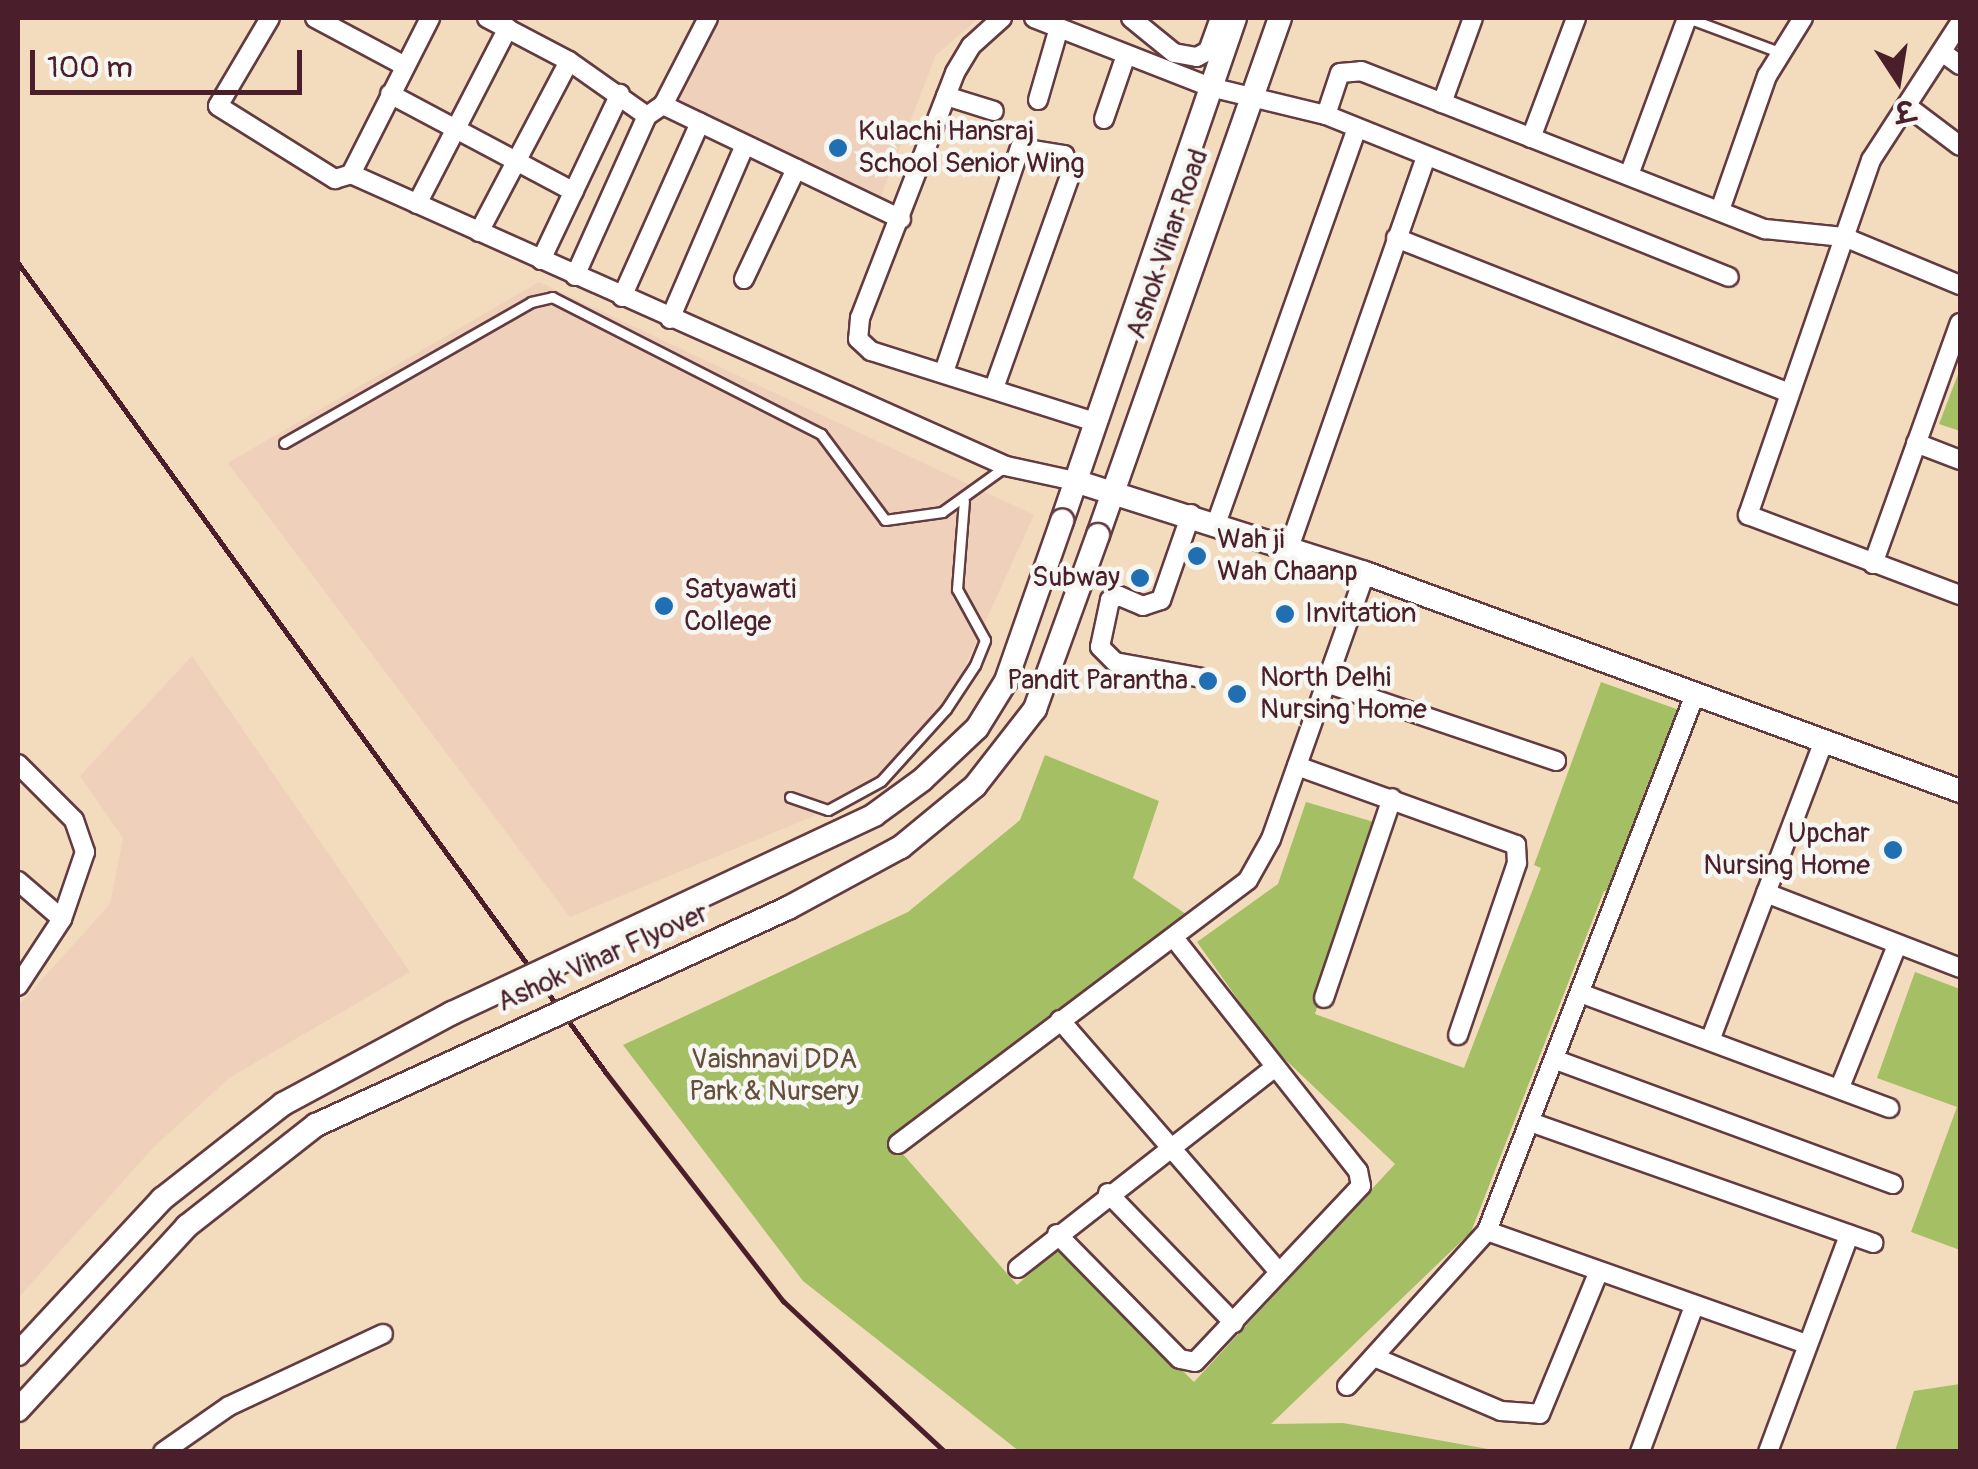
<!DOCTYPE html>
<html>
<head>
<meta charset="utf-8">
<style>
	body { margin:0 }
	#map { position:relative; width:1978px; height:1469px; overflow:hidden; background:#f3dbbd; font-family:Pangolin,"Playpen Sans Deva",sans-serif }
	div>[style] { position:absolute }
	.built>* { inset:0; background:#efd0bb }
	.green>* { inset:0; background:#a5bf65 }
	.roads { filter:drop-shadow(2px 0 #633b41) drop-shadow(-2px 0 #633b41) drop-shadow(0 2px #633b41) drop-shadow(0 -2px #633b41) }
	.lane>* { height:9px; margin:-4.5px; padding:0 4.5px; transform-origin:4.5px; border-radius:4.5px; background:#fff }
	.street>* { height:18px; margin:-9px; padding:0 9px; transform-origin:9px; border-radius:9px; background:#fff }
	.secondary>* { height:22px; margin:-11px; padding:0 11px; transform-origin:11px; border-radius:11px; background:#fff }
	.rail>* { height:5px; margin:-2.5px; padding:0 2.5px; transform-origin:2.5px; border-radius:2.5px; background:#4a1f2b }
	.bridges { filter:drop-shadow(2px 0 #633b41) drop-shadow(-2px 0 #633b41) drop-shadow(0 2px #633b41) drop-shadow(0 -2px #633b41) }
	.secondary-bridge>* { height:22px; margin:-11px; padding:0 11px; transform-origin:11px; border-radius:11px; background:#fff }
	.dots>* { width:28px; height:28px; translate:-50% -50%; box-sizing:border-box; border:5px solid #f6f6f2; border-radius:50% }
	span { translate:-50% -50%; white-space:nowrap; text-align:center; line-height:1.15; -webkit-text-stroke:9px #f6f6f2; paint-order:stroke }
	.poi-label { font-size:28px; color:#4a1f2b }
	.left { translate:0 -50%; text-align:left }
	.right { translate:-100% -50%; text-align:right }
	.street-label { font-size:28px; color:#4a1f2b }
	.park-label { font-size:28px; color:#654f3c }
	.frame { position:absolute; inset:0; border:20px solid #4a1f2b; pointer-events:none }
	.north { position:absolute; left:1848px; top:30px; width:100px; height:100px; -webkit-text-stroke:8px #f6f6f2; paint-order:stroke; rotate:168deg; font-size:28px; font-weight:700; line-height:40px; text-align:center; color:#4a1f2b }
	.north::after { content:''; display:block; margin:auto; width:35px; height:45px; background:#4a1f2b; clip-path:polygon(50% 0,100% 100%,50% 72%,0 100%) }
	.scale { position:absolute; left:30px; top:50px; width:272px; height:45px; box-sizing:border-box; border:5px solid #4a1f2b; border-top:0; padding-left:12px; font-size:30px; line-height:35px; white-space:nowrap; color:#4a1f2b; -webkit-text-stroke:8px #f6f6f2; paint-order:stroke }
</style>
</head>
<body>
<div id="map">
	<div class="built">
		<i style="clip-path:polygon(717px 18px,979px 18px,936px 55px,881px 196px,673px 100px)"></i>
		<i style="clip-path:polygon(539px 282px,1034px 515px,951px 697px,880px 779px,809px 818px,570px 917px,228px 463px)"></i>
		<i style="clip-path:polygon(192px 656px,410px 972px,229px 1078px,154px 1147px,18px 1298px,18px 1006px,110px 904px,123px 838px,80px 776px)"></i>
	</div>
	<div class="green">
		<i style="clip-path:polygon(1960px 369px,1960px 431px,1939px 424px)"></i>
		<i style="clip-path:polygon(1601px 682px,1679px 710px,1613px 893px,1604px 891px,1471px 1232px,1271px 1424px,1343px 1423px,1499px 1451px,1019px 1451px,803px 1281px,623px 1045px,908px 912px,1020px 820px,1045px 755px,1159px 801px,1133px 878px,1205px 927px,902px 1153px,1017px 1285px,1059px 1248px,1194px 1382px,1395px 1164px,1271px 1046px,1197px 942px,1278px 884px,1306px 802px,1374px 822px,1315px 1014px,1464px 1068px,1541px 868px,1534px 865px)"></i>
		<i style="clip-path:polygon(1915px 972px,1960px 989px,1960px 1250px,1911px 1232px,1957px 1107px,1877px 1078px)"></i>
		<i style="clip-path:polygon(1960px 1384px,1960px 1451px,1895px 1451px,1914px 1391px)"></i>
	</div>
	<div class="roads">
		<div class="lane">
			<i style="left:1688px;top:18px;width:97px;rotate:20.5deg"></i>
			<i style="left:284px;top:443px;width:284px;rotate:-29.7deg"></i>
			<i style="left:531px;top:302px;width:22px;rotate:-13deg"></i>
			<i style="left:552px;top:297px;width:302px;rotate:27deg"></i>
			<i style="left:821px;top:434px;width:107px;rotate:53.3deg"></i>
			<i style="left:885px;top:520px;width:58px;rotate:-8deg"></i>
			<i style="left:942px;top:512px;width:79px;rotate:-35.7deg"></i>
			<i style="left:790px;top:797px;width:40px;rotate:18.9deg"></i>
			<i style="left:828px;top:810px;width:60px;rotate:-28.7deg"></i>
			<i style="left:881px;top:781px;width:97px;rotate:-47.9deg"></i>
			<i style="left:946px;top:709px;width:53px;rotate:-56.6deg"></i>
			<i style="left:975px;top:665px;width:27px;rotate:-68deg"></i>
			<i style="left:985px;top:640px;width:58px;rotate:-118.8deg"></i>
			<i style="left:957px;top:589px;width:88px;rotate:-85.5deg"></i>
		</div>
		<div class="street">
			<i style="left:270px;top:18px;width:102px;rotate:120.6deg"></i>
			<i style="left:218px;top:106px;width:138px;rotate:32deg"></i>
			<i style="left:335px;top:179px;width:17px;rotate:-17deg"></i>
			<i style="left:351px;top:174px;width:175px;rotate:-63.1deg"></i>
			<i style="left:315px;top:18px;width:102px;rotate:28.1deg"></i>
			<i style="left:487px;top:18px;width:93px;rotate:27.7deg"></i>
			<i style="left:569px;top:61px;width:95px;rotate:35.2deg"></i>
			<i style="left:708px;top:18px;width:98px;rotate:117.3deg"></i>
			<i style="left:663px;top:105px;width:264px;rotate:25.6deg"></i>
			<i style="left:1002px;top:18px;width:42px;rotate:137.9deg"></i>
			<i style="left:971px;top:46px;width:31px;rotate:121deg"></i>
			<i style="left:955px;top:73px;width:263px;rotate:111.2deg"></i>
			<i style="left:860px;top:318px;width:21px;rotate:95deg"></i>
			<i style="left:858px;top:339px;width:18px;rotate:43deg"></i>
			<i style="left:871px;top:351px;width:235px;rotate:17.6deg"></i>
			<i style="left:1034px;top:18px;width:189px;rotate:21.4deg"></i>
			<i style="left:1210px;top:87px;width:119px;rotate:13.6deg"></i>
			<i style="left:1326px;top:115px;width:434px;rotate:21.9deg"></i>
			<i style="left:1131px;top:18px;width:55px;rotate:39.1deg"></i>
			<i style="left:1174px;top:53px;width:23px;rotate:10deg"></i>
			<i style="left:1197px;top:57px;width:13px;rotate:-29deg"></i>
			<i style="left:1208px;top:51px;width:35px;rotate:-70deg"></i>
			<i style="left:1960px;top:23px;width:163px;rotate:123deg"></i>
			<i style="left:1871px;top:160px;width:376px;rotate:109.1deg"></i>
			<i style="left:1748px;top:515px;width:227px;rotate:20.7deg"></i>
			<i style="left:1942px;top:52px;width:22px;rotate:36deg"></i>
			<i style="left:390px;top:94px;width:208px;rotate:28deg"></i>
			<i style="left:946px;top:96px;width:50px;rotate:17.4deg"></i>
			<i style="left:1038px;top:100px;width:72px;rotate:-73.8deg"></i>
			<i style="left:1442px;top:103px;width:90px;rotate:-70deg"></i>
			<i style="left:1907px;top:106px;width:66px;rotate:37deg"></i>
			<i style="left:1326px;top:115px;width:44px;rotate:-71.6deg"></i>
			<i style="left:1340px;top:73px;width:21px;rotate:-5deg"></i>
			<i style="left:1361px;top:71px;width:434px;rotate:21.4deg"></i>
			<i style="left:1765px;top:229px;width:79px;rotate:5.8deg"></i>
			<i style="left:1844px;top:237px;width:126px;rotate:22.5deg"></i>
			<i style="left:1104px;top:119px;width:65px;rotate:-71deg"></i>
			<i style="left:1531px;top:138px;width:128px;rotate:-69.4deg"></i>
			<i style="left:351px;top:174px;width:717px;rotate:24.03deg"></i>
			<i style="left:1006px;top:466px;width:71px;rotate:12.3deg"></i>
			<i style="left:1629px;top:175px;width:167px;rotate:-69.7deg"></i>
			<i style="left:417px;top:204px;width:198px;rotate:-62.7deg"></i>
			<i style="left:1720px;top:210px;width:142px;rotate:-70.7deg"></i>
			<i style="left:1767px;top:76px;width:68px;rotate:-58.2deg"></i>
			<i style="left:479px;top:232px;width:193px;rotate:-62.2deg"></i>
			<i style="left:1396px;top:238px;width:423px;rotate:21.5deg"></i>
			<i style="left:541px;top:260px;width:184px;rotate:-64.6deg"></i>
			<i style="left:575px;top:276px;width:175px;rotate:-65.8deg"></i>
			<i style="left:647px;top:116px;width:19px;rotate:-35deg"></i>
			<i style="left:744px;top:279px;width:122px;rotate:-64.7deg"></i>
			<i style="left:622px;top:297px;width:191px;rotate:-65.9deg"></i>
			<i style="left:670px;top:319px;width:189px;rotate:-66.7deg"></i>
			<i style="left:944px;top:372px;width:237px;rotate:-71.3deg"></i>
			<i style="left:1020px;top:148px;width:45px;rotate:9deg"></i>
			<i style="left:1064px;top:155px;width:19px;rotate:69deg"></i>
			<i style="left:1071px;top:173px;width:228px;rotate:109.7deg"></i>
			<i style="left:1916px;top:443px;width:47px;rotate:21.1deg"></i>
			<i style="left:1191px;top:514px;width:91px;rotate:109.2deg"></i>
			<i style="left:1161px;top:600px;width:19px;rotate:162deg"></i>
			<i style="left:1143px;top:606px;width:26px;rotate:-157deg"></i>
			<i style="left:1119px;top:596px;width:10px;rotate:156deg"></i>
			<i style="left:1110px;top:600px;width:48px;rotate:102deg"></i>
			<i style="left:1100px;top:647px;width:21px;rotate:45deg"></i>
			<i style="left:1115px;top:662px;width:95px;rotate:10.4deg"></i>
			<i style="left:1216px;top:524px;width:420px;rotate:-70.4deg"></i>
			<i style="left:1289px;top:548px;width:414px;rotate:-70.7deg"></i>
			<i style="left:1873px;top:564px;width:256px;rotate:-70.2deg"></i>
			<i style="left:1326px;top:683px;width:243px;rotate:18.7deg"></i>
			<i style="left:18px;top:764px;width:79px;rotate:45deg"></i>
			<i style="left:74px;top:820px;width:34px;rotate:71deg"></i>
			<i style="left:85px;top:852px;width:71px;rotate:108.9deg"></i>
			<i style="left:62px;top:919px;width:80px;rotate:123.3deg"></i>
			<i style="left:1297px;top:766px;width:233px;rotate:19.8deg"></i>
			<i style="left:1516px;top:845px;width:18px;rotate:87deg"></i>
			<i style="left:1517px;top:863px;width:182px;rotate:108.9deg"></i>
			<i style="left:18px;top:881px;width:58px;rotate:40.8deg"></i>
			<i style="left:1766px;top:893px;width:208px;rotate:21.1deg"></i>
			<i style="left:1580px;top:993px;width:330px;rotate:20.4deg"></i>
			<i style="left:1324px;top:998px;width:211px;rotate:-71.2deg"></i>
			<i style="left:1060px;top:1020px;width:334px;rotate:49deg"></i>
			<i style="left:1711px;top:1038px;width:319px;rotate:-69.2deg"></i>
			<i style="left:1556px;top:1060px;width:359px;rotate:20.2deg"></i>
			<i style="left:1840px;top:1087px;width:153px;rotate:-68.1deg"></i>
			<i style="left:1533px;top:1123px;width:361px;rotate:19.4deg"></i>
			<i style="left:898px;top:1144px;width:438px;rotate:-37deg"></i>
			<i style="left:1248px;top:880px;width:47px;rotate:-60.7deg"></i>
			<i style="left:1271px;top:839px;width:282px;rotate:-70.5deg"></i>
			<i style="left:1108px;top:1193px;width:181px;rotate:45.9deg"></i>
			<i style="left:1487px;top:1231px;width:338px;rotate:19.5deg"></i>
			<i style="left:1057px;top:1234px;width:175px;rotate:45.5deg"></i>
			<i style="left:1180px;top:1359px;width:15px;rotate:11deg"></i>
			<i style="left:1195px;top:1362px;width:242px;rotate:-46.7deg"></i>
			<i style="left:1361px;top:1186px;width:15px;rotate:-101deg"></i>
			<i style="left:1358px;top:1171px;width:297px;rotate:-128.3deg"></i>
			<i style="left:1018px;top:1268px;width:323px;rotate:-38deg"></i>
			<i style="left:1374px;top:1357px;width:138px;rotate:23deg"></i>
			<i style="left:1501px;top:1411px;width:39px;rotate:4deg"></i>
			<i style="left:1540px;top:1414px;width:152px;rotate:-67.6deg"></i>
			<i style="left:1347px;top:1386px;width:209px;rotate:-47.9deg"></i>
			<i style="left:1487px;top:1231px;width:578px;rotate:-68.81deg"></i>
			<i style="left:163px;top:1452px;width:80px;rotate:-34.9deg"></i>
			<i style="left:229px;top:1406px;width:170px;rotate:-25.1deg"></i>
			<i style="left:1640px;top:1452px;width:153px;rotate:-69.7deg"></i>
			<i style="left:1768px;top:1452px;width:232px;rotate:-69.5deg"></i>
		</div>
		<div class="secondary">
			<i style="left:1075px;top:481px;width:304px;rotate:17.6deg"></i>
			<i style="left:1365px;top:573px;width:634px;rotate:20.12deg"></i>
			<i style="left:1062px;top:521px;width:532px;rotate:-71.02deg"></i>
			<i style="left:1098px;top:535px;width:548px;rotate:-70.61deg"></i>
		</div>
	</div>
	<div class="rail">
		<i style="left:18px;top:263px;width:1001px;rotate:54.02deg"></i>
		<i style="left:606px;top:1073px;width:289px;rotate:52.2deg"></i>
		<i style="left:783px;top:1301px;width:221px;rotate:43deg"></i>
	</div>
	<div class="bridges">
		<div class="secondary-bridge">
			<i style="left:18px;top:1354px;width:212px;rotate:-47.1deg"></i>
			<i style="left:162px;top:1199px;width:154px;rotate:-38.1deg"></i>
			<i style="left:283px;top:1104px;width:192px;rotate:-28.3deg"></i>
			<i style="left:452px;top:1013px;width:466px;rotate:-25.1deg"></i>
			<i style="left:874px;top:815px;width:59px;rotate:-36.1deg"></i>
			<i style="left:922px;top:780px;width:76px;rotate:-43.4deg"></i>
			<i style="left:977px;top:728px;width:55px;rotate:-58.3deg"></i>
			<i style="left:1006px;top:681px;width:170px;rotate:-70.7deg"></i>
			<i style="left:18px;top:1410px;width:250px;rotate:-47.4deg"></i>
			<i style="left:187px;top:1226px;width:164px;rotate:-38.1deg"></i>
			<i style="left:316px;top:1125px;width:519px;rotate:-24.69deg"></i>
			<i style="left:788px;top:908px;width:128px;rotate:-28.4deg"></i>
			<i style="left:901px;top:847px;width:96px;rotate:-39.5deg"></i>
			<i style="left:975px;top:786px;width:98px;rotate:-52.1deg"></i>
			<i style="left:1035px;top:709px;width:185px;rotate:-70.1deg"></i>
		</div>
	</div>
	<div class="dots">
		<i style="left:838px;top:148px;background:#1f6fb2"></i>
		<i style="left:1197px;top:556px;background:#1f6fb2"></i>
		<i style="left:1140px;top:578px;background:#1f6fb2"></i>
		<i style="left:664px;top:606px;background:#1f6fb2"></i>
		<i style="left:1285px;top:614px;background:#1f6fb2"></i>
		<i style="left:1208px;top:681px;background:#1f6fb2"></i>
		<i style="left:1237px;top:694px;background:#1f6fb2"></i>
		<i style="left:1893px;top:850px;background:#1f6fb2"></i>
	</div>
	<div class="poi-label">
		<span class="left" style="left:858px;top:148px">Kulachi Hansraj<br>School Senior Wing</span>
		<span class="left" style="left:1217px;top:556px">Wah ji<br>Wah Chaanp</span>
		<span class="right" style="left:1120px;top:578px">Subway</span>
		<span class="left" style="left:684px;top:606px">Satyawati<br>College</span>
		<span class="left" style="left:1305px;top:614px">Invitation</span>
		<span class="left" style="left:1260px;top:694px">North Delhi<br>Nursing Home</span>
		<span class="right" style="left:1188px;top:681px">Pandit Parantha</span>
		<span class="right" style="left:1870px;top:850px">Upchar<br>Nursing Home</span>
	</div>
	<div class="street-label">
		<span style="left:1168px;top:244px;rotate:-71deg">Ashok Vihar Road</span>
		<span style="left:603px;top:958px;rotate:-24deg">Ashok Vihar Flyover</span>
	</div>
	<div class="park-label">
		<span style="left:774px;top:1076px">Vaishnavi DDA<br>Park &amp; Nursery</span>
	</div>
	<div class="frame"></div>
	<div class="north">उ</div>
	<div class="scale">100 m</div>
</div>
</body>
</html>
